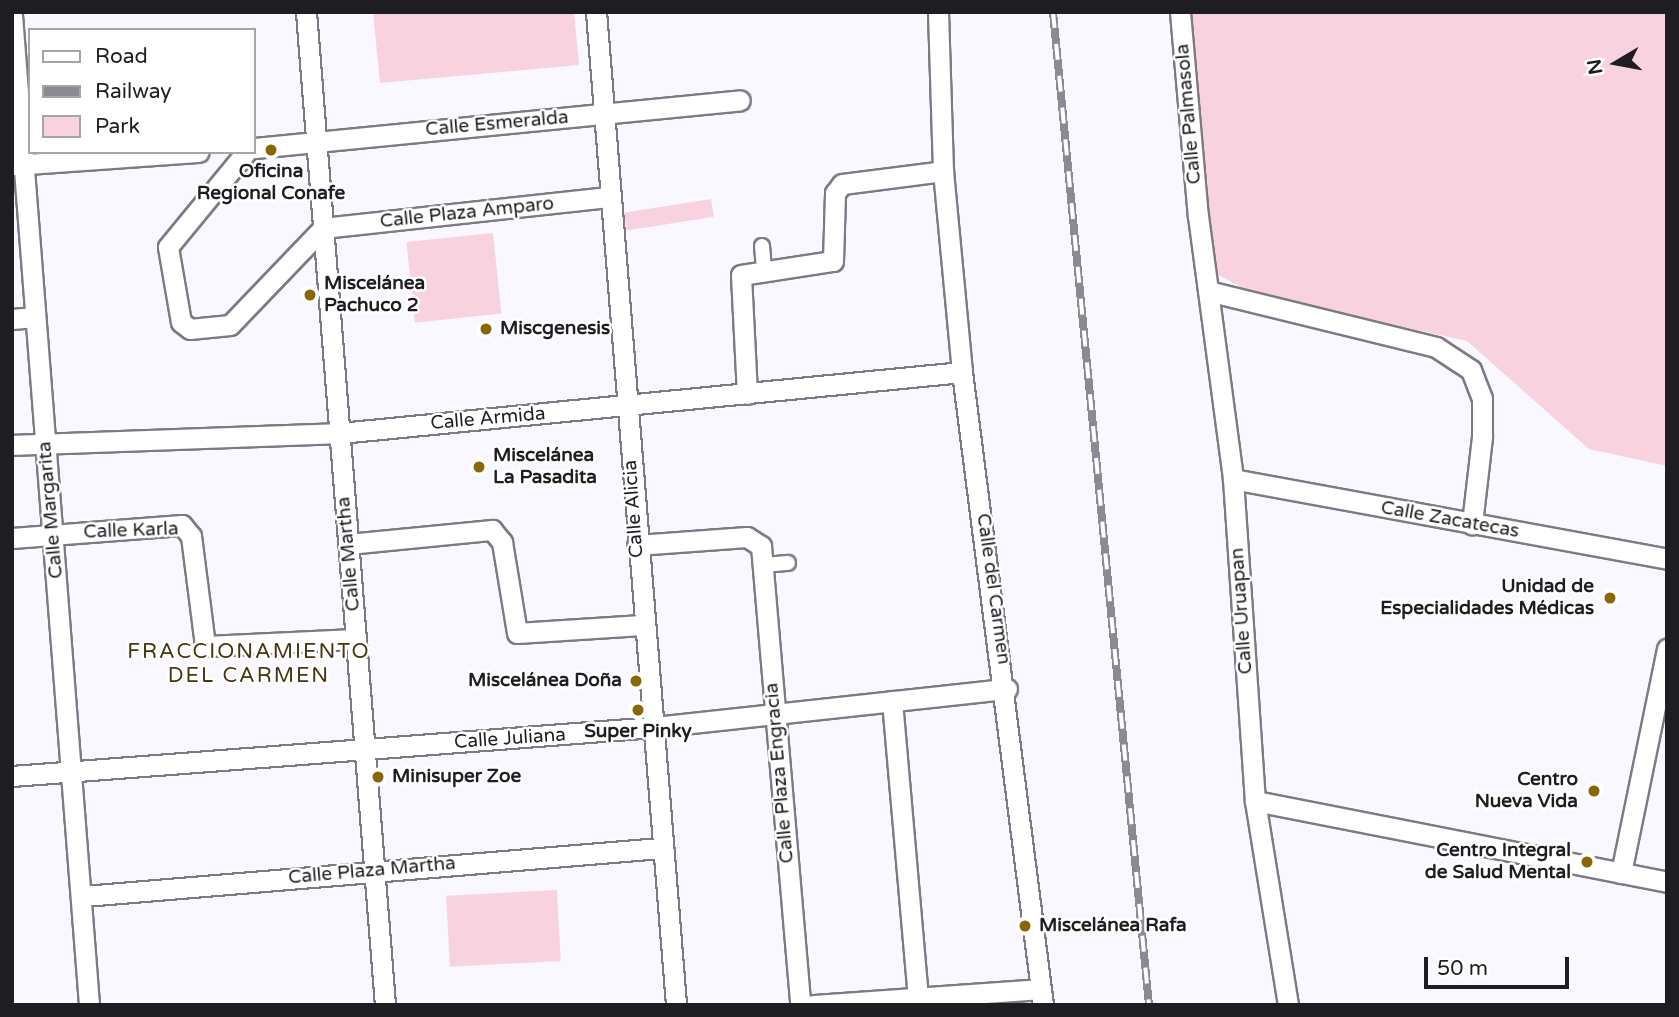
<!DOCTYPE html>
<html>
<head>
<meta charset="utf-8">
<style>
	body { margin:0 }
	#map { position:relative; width:1679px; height:1017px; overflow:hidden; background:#f9f7ff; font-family:"Varela Round",sans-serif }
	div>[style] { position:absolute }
	.green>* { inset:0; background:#f9d2df; transform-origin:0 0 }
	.roads { filter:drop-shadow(2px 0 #7d7a85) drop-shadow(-2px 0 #7d7a85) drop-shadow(0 2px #7d7a85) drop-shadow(0 -2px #7d7a85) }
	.pedestrian>* { height:14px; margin:-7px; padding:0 7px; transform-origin:7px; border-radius:7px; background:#fff }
	.minor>* { height:19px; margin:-9.5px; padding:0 9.5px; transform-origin:9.5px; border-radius:9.5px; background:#fff }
	.rail>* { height:8px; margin-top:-4px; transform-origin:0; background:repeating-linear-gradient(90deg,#fff 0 16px,#8c8a90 0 32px); box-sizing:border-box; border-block:2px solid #8c8a90 }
	.dots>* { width:19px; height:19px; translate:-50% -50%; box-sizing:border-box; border:4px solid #fff; border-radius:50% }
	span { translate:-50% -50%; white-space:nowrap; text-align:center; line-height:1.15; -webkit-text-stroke:5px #fff; paint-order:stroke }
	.street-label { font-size:19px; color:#1e1d21 }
	.poi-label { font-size:19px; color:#1e1d21; font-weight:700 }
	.left { translate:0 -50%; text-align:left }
	.right { translate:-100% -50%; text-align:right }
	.neighbourhood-label { font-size:21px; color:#46350d; letter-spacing:2px }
	.frame { position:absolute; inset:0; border:14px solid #1e1d21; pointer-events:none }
	.legend { position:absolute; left:28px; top:28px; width:228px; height:126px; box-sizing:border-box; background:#fff; border:2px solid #a5a5a6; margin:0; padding:9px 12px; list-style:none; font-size:21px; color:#1e1d21 }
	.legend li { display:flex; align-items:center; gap:14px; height:35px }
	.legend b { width:35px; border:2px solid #a5a5a6 }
	.north { position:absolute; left:1581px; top:28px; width:70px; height:70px; -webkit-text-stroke:5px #fff; paint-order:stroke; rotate:260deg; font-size:19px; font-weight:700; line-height:28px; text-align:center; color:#1e1d21 }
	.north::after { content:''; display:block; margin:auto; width:24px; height:32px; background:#1e1d21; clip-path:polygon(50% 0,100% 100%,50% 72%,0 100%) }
	.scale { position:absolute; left:1424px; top:957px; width:145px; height:32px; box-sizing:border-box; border:4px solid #1e1d21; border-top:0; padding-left:9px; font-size:21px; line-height:24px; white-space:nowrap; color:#1e1d21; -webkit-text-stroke:5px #fff; paint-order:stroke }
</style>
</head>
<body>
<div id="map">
	<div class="green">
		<i style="clip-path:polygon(373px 12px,574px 12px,579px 65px,380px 83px)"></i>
		<i style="clip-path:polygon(1188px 12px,1667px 12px,1667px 466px,1589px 449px,1467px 341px,1252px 293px,1213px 272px,1203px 228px,1208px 186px)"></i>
		<i style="left:711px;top:199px;width:18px;height:88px;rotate:81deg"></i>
		<i style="left:493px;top:233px;width:81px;height:87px;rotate:84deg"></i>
		<i style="left:557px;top:890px;width:71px;height:111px;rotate:87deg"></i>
	</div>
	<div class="roads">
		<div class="pedestrian">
			<i style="left:762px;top:246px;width:25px;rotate:85deg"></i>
			<i style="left:764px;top:565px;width:24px;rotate:-5deg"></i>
		</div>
		<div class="minor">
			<i style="left:306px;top:12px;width:996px;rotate:85.45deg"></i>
			<i style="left:596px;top:12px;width:996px;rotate:85.39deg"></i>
			<i style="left:938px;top:12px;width:159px;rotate:88.2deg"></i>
			<i style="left:1180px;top:12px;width:205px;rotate:85deg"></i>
			<i style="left:1198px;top:216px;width:265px;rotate:82.4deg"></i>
			<i style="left:1233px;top:479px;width:323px;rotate:86.1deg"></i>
			<i style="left:1255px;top:801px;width:207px;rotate:80.8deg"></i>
			<i style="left:12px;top:15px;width:993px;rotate:85.55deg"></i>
			<i style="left:254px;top:148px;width:488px;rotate:-5.6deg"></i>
			<i style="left:246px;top:152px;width:123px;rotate:129.4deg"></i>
			<i style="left:168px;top:247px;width:76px;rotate:80.2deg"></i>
			<i style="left:181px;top:322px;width:11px;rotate:38deg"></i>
			<i style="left:190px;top:329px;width:40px;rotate:-5.7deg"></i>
			<i style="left:230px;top:325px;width:134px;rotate:-46.2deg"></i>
			<i style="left:323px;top:228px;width:289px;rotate:-6.2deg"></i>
			<i style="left:12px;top:165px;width:187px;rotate:-4deg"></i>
			<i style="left:1208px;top:291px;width:235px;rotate:13.8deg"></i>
			<i style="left:1436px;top:347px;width:42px;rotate:33.3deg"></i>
			<i style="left:1471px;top:370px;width:30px;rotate:69deg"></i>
			<i style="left:1482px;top:398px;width:39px;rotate:90deg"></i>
			<i style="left:1482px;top:437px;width:88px;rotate:96.6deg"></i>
			<i style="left:12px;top:319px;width:23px;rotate:-5deg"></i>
			<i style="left:747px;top:394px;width:119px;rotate:-92.9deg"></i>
			<i style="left:741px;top:275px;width:93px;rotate:-8.7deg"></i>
			<i style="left:833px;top:261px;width:68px;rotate:-88.3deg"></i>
			<i style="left:835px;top:193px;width:11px;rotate:-52deg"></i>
			<i style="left:842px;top:184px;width:102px;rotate:-7.3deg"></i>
			<i style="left:943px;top:171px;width:202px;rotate:84.6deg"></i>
			<i style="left:962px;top:372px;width:638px;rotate:82.71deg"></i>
			<i style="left:12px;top:445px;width:328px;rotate:-2.1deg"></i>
			<i style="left:340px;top:433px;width:625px;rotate:-5.6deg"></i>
			<i style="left:1233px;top:479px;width:441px;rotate:10.4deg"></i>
			<i style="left:12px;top:538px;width:170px;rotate:-4.4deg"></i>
			<i style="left:182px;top:525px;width:14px;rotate:51deg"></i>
			<i style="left:191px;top:536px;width:111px;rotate:82.7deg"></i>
			<i style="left:205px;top:646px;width:151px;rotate:-2.7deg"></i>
			<i style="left:348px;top:544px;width:145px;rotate:-5.6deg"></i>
			<i style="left:492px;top:530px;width:16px;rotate:50deg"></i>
			<i style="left:502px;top:542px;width:92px;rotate:80.6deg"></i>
			<i style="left:517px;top:633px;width:125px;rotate:-3.7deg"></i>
			<i style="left:637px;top:545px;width:110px;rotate:-4.2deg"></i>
			<i style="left:747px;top:537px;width:17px;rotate:33deg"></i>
			<i style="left:761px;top:546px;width:461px;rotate:85.1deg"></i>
			<i style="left:892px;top:701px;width:296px;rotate:85deg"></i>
			<i style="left:12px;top:776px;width:645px;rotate:-4.36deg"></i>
			<i style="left:655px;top:727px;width:354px;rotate:-6.2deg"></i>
			<i style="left:1255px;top:801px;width:420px;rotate:11.1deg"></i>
			<i style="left:1621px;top:873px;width:229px;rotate:-78.4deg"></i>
			<i style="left:84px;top:896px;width:579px;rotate:-4.76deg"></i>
			<i style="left:813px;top:1005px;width:227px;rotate:-4deg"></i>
		</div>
	</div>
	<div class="rail">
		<i style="left:1053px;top:12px;width:998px;rotate:84.48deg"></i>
	</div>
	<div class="dots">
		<i style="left:271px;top:150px;background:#896704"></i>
		<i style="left:310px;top:295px;background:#896704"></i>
		<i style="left:486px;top:329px;background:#896704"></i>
		<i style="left:479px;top:467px;background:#896704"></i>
		<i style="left:1610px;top:598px;background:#896704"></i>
		<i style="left:636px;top:681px;background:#896704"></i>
		<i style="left:638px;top:710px;background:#896704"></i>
		<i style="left:378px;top:777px;background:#896704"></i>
		<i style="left:1594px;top:791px;background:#896704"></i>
		<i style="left:1587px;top:862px;background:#896704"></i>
		<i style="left:1025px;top:926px;background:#896704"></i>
	</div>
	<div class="street-label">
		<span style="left:1189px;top:114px;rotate:-95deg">Calle Palmasola</span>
		<span style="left:497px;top:124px;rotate:-5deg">Calle Esmeralda</span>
		<span style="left:467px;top:213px;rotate:-6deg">Calle Plaza Amparo</span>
		<span style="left:488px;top:419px;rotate:-5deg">Calle Armida</span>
		<span style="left:634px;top:509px;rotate:-94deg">Calle Alicia</span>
		<span style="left:51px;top:510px;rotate:-95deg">Calle Margarita</span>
		<span style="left:1450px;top:520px;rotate:10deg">Calle Zacatecas</span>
		<span style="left:131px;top:531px;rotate:-2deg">Calle Karla</span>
		<span style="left:349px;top:554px;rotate:-95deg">Calle Martha</span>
		<span style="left:993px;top:589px;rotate:82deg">Calle del Carmen</span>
		<span style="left:1242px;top:611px;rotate:-94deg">Calle Uruapan</span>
		<span style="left:510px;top:739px;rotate:-4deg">Calle Juliana</span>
		<span style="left:780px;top:773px;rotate:-95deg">Calle Plaza Engracia</span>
		<span style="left:372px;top:871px;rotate:-5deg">Calle Plaza Martha</span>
	</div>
	<div class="poi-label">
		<span style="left:271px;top:183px">Oficina<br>Regional Conafe</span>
		<span class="left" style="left:324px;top:295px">Miscelánea<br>Pachuco 2</span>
		<span class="left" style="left:500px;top:329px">Miscgenesis</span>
		<span class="left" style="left:493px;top:467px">Miscelánea<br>La Pasadita</span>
		<span class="right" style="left:1594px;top:598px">Unidad de<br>Especialidades Médicas</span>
		<span class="right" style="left:622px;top:681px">Miscelánea Doña</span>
		<span style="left:638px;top:732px">Super Pinky</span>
		<span class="left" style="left:392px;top:777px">Minisuper Zoe</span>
		<span class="right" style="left:1578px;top:791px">Centro<br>Nueva Vida</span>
		<span class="right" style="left:1571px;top:862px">Centro Integral<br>de Salud Mental</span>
		<span class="left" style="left:1039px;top:926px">Miscelánea Rafa</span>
	</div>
	<div class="neighbourhood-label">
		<span style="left:249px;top:664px">FRACCIONAMIENTO<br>DEL CARMEN</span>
	</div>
	<div class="frame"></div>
	<ul class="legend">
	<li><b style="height:9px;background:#fff"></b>Road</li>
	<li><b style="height:9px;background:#8c8a90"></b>Railway</li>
	<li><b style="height:19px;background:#f9d2df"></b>Park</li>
	</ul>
	<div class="north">N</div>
	<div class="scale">50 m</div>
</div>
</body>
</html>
